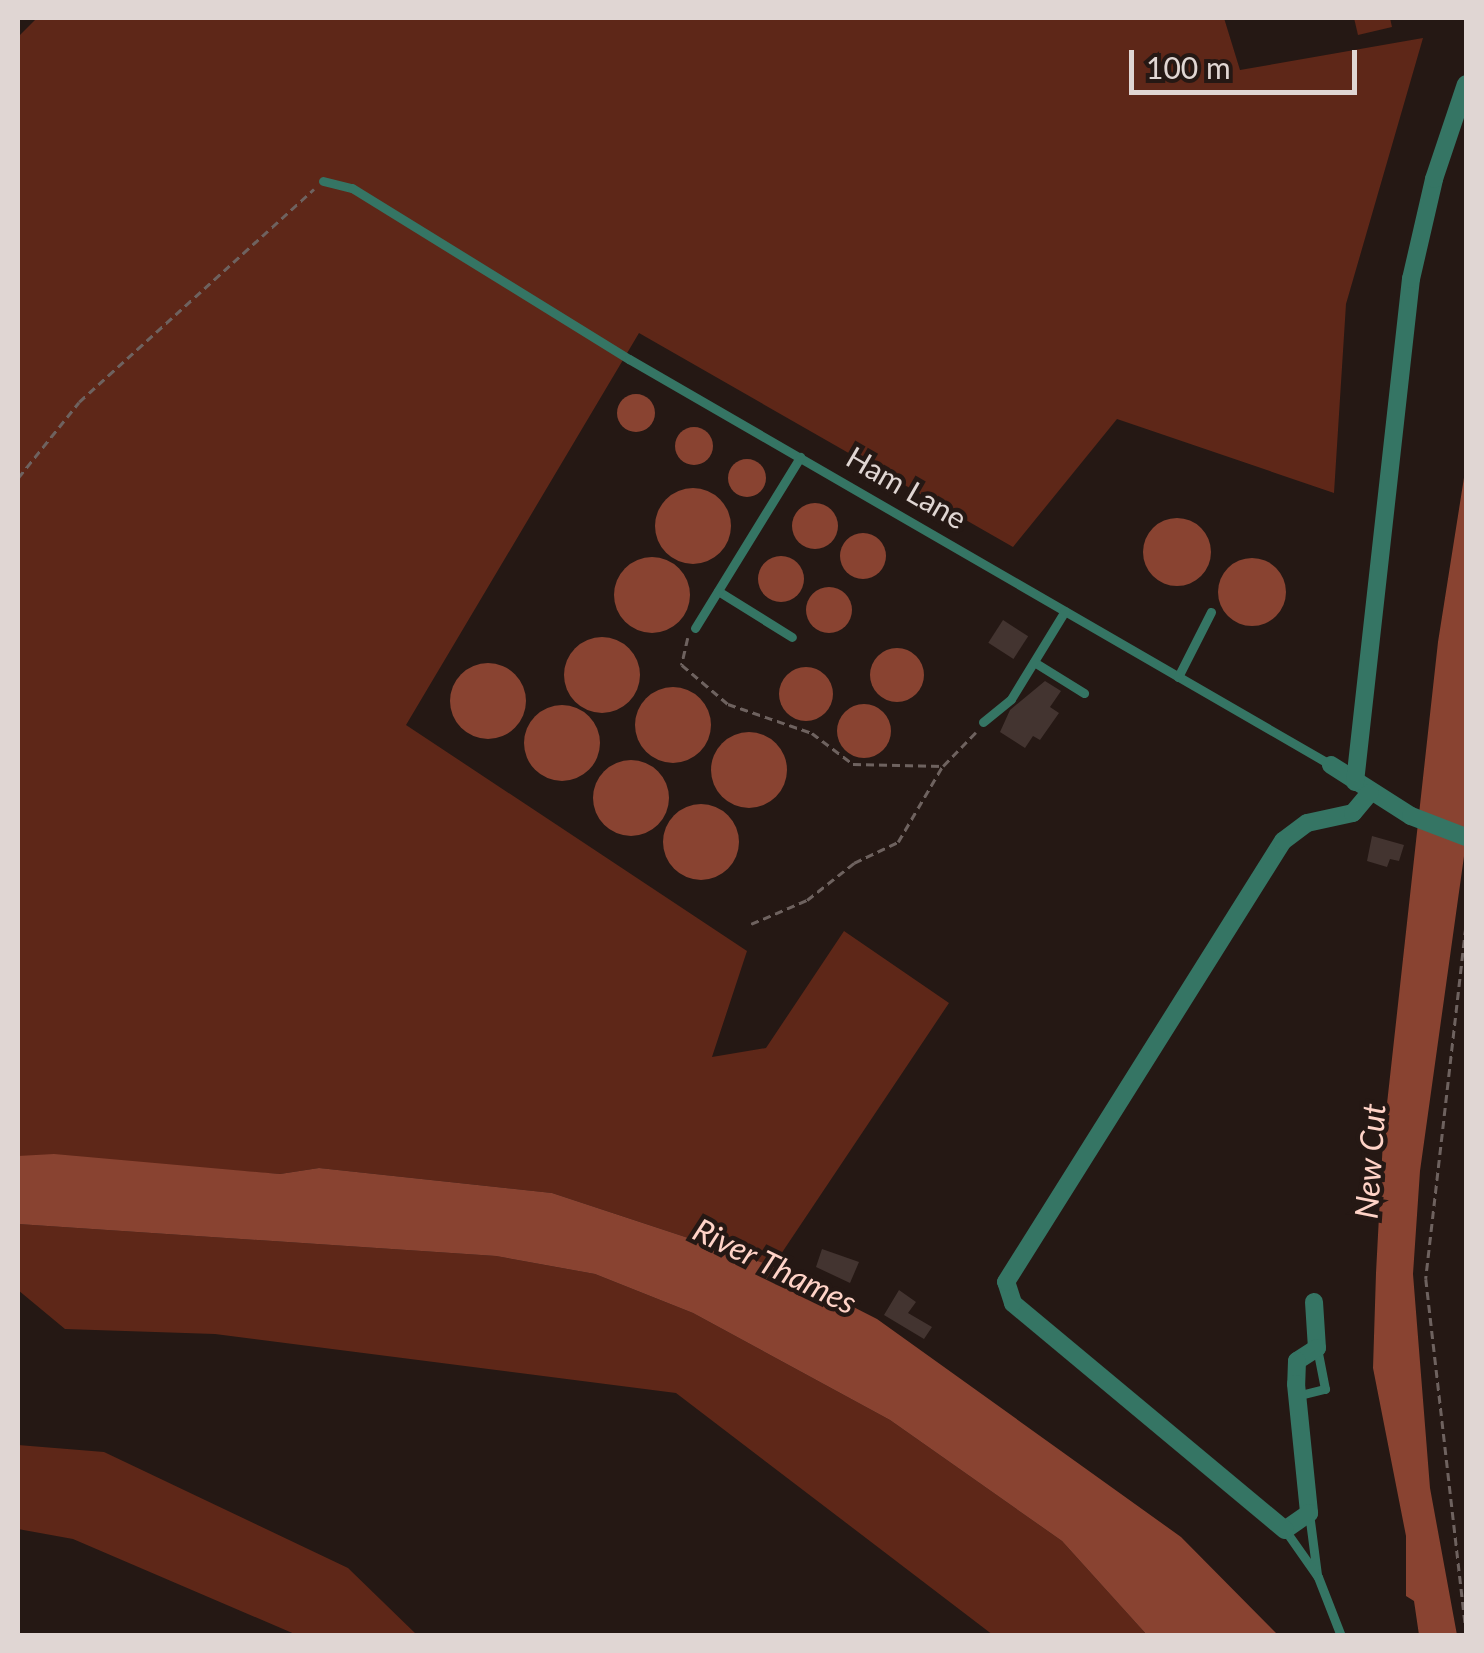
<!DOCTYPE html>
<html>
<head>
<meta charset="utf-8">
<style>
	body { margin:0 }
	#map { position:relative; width:1484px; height:1653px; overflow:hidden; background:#251814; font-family:Lato,sans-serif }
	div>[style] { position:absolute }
	.green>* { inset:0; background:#5e2718 }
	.water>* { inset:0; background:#894331 }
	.round { border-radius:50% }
	.building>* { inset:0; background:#433430; transform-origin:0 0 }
	.path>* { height:2.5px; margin-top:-1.25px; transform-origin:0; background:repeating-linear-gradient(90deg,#6e625f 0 8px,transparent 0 13px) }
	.lane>* { height:9px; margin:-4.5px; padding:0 4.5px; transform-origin:4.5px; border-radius:4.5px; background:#357564 }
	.street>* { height:18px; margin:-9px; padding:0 9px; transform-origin:9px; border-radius:9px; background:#357564 }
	span { translate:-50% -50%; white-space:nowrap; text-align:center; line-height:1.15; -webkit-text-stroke:9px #251814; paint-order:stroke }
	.street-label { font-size:30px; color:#e0d6d3 }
	.water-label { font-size:32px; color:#ffd3c7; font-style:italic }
	.frame { position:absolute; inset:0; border:20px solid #e0d6d3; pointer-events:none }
	.scale { position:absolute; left:1129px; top:50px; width:228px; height:45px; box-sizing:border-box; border:5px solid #e0d6d3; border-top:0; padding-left:12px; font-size:30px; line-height:35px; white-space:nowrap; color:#e0d6d3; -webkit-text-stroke:8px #251814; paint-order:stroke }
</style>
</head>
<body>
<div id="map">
	<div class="green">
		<i style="clip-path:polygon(37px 18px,1224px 18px,1240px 70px,1423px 38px,1346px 304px,1334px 493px,1117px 419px,1013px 547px,639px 333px,406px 725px,747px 951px,712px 1057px,766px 1048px,844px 931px,949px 1003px,773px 1266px,552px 1193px,319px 1168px,280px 1174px,18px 1156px,18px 37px)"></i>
		<i style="clip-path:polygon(1354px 18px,1390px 18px,1392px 27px,1358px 35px)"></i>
		<i style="clip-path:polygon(18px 1224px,496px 1256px,595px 1274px,693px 1313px,890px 1420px,1062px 1541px,1147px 1635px,993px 1635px,676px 1393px,215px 1334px,65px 1329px,18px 1290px)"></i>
		<i style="clip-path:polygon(18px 1445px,104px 1452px,348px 1568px,417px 1635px,297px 1635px,73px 1539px,18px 1529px)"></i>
	</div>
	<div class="water">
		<i class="round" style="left:617px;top:394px;width:38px;height:38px"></i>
		<i class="round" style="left:675px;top:427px;width:38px;height:38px"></i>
		<i class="round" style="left:728px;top:459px;width:38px;height:38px"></i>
		<i style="clip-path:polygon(1466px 465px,1466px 842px,1420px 1171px,1413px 1274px,1430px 1488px,1457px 1635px,1419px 1635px,1414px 1601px,1406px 1596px,1406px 1536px,1373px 1368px,1376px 1273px,1383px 1140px,1438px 642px)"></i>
		<i class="round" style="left:655px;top:488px;width:76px;height:76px"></i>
		<i class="round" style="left:792px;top:503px;width:46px;height:46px"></i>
		<i class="round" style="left:1143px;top:518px;width:68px;height:68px"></i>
		<i class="round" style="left:840px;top:533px;width:46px;height:46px"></i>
		<i class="round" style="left:758px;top:556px;width:46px;height:46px"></i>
		<i class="round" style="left:614px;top:557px;width:76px;height:76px"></i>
		<i class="round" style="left:1218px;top:558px;width:68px;height:68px"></i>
		<i class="round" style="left:806px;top:587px;width:46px;height:46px"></i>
		<i class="round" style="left:564px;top:637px;width:76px;height:76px"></i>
		<i class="round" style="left:870px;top:648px;width:54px;height:54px"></i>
		<i class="round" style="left:450px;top:663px;width:76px;height:76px"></i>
		<i class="round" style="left:779px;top:667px;width:54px;height:54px"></i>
		<i class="round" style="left:635px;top:687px;width:76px;height:76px"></i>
		<i class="round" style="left:837px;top:704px;width:54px;height:54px"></i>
		<i class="round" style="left:524px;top:705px;width:76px;height:76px"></i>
		<i class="round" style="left:711px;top:732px;width:76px;height:76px"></i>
		<i class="round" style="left:593px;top:760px;width:76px;height:76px"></i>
		<i class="round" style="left:663px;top:804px;width:76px;height:76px"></i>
		<i style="clip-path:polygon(54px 1154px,280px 1174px,319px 1168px,552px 1193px,773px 1266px,877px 1319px,1181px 1537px,1278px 1635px,1147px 1635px,1062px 1541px,890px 1420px,693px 1313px,595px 1274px,496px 1256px,18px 1224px,18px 1156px)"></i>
	</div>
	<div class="building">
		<i style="left:1003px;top:620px;width:30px;height:27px;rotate:33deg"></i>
		<i style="clip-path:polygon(1045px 681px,1061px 691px,1050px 707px,1059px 713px,1040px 740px,1033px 736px,1025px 748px,1000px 732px,1010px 710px)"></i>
		<i style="clip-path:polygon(1372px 836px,1404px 845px,1399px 861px,1390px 859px,1387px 867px,1367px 861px)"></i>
		<i style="clip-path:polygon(822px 1249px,859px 1262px,850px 1283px,816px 1267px)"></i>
		<i style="clip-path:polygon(899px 1290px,916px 1302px,908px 1313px,932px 1327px,924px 1339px,884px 1315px)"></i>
	</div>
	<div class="path">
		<i style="left:18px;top:478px;width:97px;rotate:-51.2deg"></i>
		<i style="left:79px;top:402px;width:317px;rotate:-42.2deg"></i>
		<i style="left:688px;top:638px;width:28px;rotate:103deg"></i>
		<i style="left:682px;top:665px;width:60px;rotate:40.3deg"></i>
		<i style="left:728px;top:704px;width:89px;rotate:19deg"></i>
		<i style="left:812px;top:733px;width:51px;rotate:37.1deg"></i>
		<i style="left:853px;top:764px;width:90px;rotate:1.3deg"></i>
		<i style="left:943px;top:766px;width:47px;rotate:-45.9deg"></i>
		<i style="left:751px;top:924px;width:61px;rotate:-23.2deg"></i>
		<i style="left:807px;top:900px;width:60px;rotate:-38.2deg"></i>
		<i style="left:854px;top:863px;width:49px;rotate:-25.5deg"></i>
		<i style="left:898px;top:842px;width:87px;rotate:-59.6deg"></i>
		<i style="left:1466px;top:927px;width:354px;rotate:96.5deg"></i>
		<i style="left:1426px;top:1279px;width:355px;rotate:83.5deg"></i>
	</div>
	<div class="lane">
		<i style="left:323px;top:181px;width:30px;rotate:14deg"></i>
		<i style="left:352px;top:188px;width:326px;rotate:31.7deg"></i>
		<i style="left:629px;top:359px;width:811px;rotate:30.04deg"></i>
		<i style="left:718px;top:591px;width:87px;rotate:31.9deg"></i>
		<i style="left:695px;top:628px;width:201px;rotate:-58.4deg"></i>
		<i style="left:1034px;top:662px;width:59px;rotate:31.8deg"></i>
		<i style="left:1178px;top:677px;width:73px;rotate:-63.1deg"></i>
		<i style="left:983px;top:722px;width:36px;rotate:-39deg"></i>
		<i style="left:1011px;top:699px;width:103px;rotate:-58.5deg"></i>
		<i style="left:1296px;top:1396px;width:30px;rotate:-14deg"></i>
		<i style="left:1325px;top:1389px;width:42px;rotate:-101deg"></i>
		<i style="left:1309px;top:1513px;width:63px;rotate:82.6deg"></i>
		<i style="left:1285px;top:1530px;width:57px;rotate:54.9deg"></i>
		<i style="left:1318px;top:1577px;width:63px;rotate:68.7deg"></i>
	</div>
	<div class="street">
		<i style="left:1331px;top:765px;width:95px;rotate:32.5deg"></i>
		<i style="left:1411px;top:816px;width:59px;rotate:20.9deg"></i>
		<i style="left:1355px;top:782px;width:506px;rotate:-83.65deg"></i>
		<i style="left:1411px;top:279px;width:103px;rotate:-77deg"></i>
		<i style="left:1434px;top:179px;width:100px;rotate:-71.4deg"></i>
		<i style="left:1314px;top:1302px;width:46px;rotate:86.3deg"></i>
		<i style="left:1317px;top:1348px;width:24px;rotate:147deg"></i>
		<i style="left:1297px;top:1361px;width:23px;rotate:92deg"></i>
		<i style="left:1296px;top:1384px;width:130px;rotate:84.2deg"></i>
		<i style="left:1309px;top:1513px;width:29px;rotate:145deg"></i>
		<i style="left:1285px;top:1530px;width:354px;rotate:-140.2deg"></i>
		<i style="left:1013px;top:1303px;width:22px;rotate:-108deg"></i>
		<i style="left:1006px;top:1282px;width:521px;rotate:-57.87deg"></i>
		<i style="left:1283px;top:841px;width:30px;rotate:-37deg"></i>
		<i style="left:1307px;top:823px;width:47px;rotate:-12.3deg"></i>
		<i style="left:1353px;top:813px;width:26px;rotate:-50deg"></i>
	</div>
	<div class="street-label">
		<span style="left:907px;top:487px;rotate:30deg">Ham Lane</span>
	</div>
	<div class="water-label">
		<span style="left:1370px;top:1161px;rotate:-86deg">New Cut</span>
		<span style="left:775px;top:1266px;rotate:26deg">River Thames</span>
	</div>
	<div class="frame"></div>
	<div class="scale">100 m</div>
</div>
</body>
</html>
